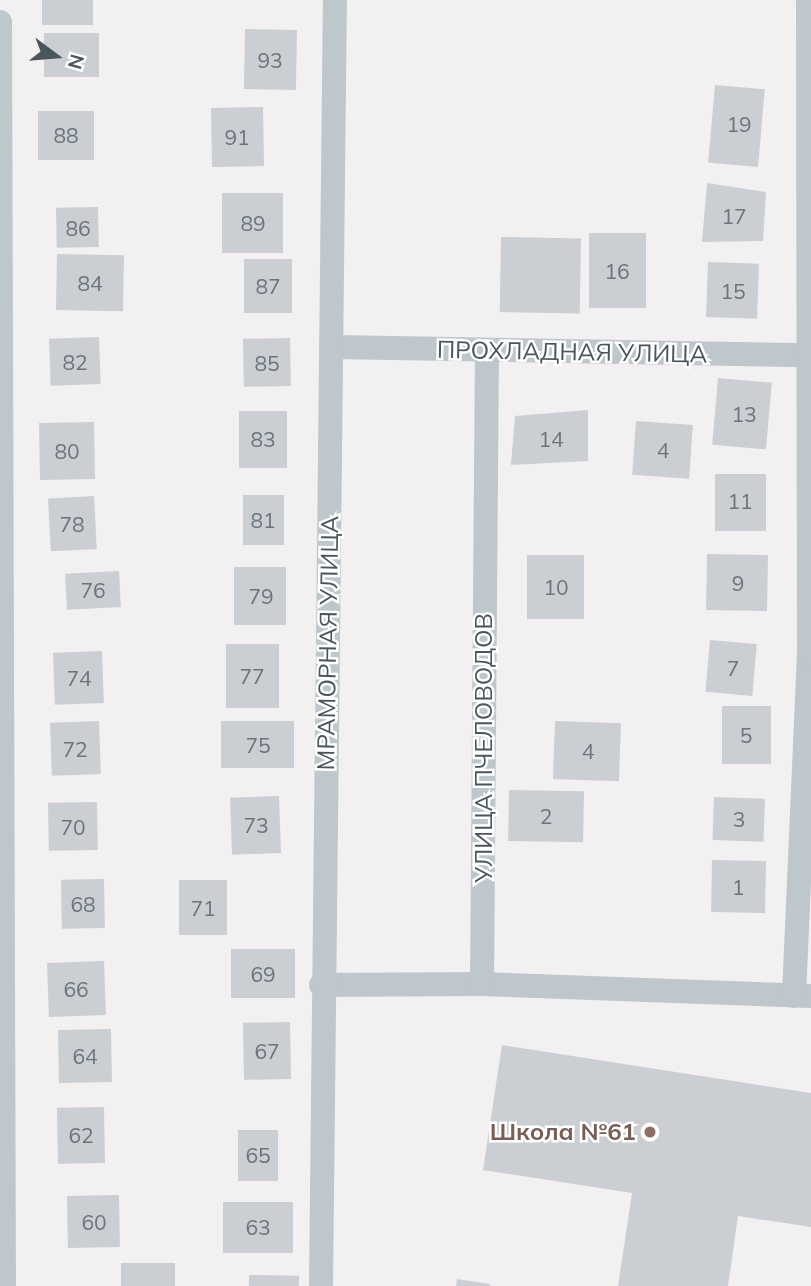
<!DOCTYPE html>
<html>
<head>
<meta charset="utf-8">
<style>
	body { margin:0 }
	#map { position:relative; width:811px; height:1286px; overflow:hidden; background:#f3f0f1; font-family:Mulish,sans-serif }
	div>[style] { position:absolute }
	.building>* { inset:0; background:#cbced2; transform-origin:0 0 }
	.street>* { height:24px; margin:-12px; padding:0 12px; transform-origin:12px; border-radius:12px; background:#bdc7cc }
	.dots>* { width:19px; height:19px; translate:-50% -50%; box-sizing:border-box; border:4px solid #fff; border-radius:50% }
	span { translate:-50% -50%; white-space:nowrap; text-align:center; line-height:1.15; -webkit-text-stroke:5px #fff; paint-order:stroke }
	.number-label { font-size:21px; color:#6a757a }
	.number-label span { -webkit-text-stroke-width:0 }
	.street-label { font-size:24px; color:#49575d }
	.education-label { font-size:24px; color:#785e54; font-weight:700 }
	.right { translate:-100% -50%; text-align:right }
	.north { position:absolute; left:21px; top:21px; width:70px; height:70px; -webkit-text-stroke:5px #fff; paint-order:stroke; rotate:106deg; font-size:19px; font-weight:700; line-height:28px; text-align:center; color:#49575d }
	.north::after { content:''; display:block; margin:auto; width:24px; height:32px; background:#49575d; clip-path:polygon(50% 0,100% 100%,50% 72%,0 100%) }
</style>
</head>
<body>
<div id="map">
	<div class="building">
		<i style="left:42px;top:0;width:51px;height:25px"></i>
		<i style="left:245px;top:29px;width:52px;height:60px;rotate:1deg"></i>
		<i style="left:44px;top:33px;width:55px;height:44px"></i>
		<i style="left:715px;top:85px;width:50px;height:78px;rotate:5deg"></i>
		<i style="left:263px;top:107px;width:59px;height:52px;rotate:89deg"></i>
		<i style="left:38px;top:111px;width:56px;height:49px"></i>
		<i style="clip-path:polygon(707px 183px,766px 192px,763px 241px,702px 242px)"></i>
		<i style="left:222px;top:193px;width:61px;height:60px"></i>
		<i style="left:98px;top:207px;width:40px;height:42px;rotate:89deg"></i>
		<i style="left:589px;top:233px;width:57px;height:75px"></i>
		<i style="left:501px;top:237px;width:80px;height:75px;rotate:1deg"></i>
		<i style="left:57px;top:254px;width:67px;height:56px;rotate:1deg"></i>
		<i style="left:244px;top:259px;width:48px;height:54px"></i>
		<i style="left:708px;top:262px;width:51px;height:55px;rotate:2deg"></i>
		<i style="left:99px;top:337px;width:47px;height:50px;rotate:88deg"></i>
		<i style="left:290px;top:338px;width:48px;height:47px;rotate:89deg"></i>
		<i style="left:718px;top:378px;width:54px;height:67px;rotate:5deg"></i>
		<i style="clip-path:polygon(588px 410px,588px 461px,511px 465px,515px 416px)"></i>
		<i style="left:239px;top:411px;width:48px;height:57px"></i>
		<i style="left:636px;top:421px;width:57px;height:54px;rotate:4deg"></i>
		<i style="left:94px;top:422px;width:57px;height:55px;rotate:89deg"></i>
		<i style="left:766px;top:474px;width:57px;height:51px;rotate:90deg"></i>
		<i style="left:243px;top:495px;width:41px;height:50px"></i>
		<i style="left:94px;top:496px;width:53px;height:46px;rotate:87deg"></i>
		<i style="left:707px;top:554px;width:61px;height:56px;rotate:1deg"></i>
		<i style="left:527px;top:555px;width:57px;height:64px"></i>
		<i style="left:234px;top:567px;width:52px;height:58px"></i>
		<i style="left:119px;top:571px;width:36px;height:54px;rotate:87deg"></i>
		<i style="left:710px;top:640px;width:47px;height:52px;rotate:5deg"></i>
		<i style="left:226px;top:644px;width:53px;height:64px"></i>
		<i style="left:102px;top:651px;width:52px;height:49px;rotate:88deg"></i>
		<i style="left:771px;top:706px;width:58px;height:49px;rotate:90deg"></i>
		<i style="left:99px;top:721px;width:53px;height:49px;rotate:88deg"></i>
		<i style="left:294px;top:721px;width:47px;height:73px;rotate:90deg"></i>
		<i style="left:555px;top:721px;width:66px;height:58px;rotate:2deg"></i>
		<i style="left:509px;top:790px;width:75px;height:51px;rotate:1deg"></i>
		<i style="left:279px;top:796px;width:57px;height:49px;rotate:88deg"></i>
		<i style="left:714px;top:797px;width:51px;height:43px;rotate:2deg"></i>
		<i style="left:97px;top:802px;width:48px;height:49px;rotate:89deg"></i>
		<i style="left:766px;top:861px;width:52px;height:54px;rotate:91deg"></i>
		<i style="left:104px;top:879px;width:49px;height:43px;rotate:89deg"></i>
		<i style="left:179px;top:880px;width:48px;height:55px"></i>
		<i style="left:295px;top:949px;width:49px;height:64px;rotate:90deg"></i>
		<i style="left:104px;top:961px;width:54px;height:57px;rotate:88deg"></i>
		<i style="left:290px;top:1022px;width:57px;height:47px;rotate:89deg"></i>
		<i style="left:111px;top:1029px;width:53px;height:53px;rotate:89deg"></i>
		<i style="clip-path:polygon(502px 1045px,811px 1093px,811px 1227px,738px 1216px,728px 1286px,618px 1286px,632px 1193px,483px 1170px)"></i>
		<i style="left:104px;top:1107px;width:56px;height:47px;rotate:89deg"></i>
		<i style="left:238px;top:1130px;width:40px;height:51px"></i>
		<i style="left:119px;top:1195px;width:52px;height:52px;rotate:89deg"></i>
		<i style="left:223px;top:1202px;width:70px;height:51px"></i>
		<i style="left:175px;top:1263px;width:23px;height:54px;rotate:90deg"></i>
		<i style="left:249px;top:1275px;width:50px;height:11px;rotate:1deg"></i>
		<i style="clip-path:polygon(457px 1279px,490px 1284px,490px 1286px,456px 1286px)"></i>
	</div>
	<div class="street">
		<i style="left:0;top:22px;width:1264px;rotate:89.82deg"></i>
		<i style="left:333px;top:347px;width:478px;rotate:1deg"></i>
		<i style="left:482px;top:984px;width:328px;rotate:2.1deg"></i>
		<i style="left:321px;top:985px;width:161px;rotate:-0.4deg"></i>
		<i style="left:482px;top:984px;width:632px;rotate:-89.55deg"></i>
		<i style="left:794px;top:996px;width:343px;rotate:-87.5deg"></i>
		<i style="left:809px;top:653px;width:653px;rotate:-90.09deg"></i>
		<i style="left:321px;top:1286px;width:1286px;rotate:-89.38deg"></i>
	</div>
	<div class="dots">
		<i style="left:650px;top:1132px;background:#8d6e63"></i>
	</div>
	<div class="number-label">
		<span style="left:270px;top:60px">93</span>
		<span style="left:739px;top:124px">19</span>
		<span style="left:66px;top:135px">88</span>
		<span style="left:237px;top:137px">91</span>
		<span style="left:734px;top:216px">17</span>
		<span style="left:253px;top:223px">89</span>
		<span style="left:78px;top:228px">86</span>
		<span style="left:617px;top:271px">16</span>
		<span style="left:90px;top:283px">84</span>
		<span style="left:268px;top:286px">87</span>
		<span style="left:733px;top:291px">15</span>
		<span style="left:75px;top:362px">82</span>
		<span style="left:267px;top:363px">85</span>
		<span style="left:744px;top:414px">13</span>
		<span style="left:263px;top:439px">83</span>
		<span style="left:551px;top:439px">14</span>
		<span style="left:663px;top:450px">4</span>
		<span style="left:67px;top:451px">80</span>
		<span style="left:740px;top:501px">11</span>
		<span style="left:263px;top:520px">81</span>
		<span style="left:72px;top:524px">78</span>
		<span style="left:738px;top:583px">9</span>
		<span style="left:556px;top:587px">10</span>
		<span style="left:93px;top:590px">76</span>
		<span style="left:261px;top:596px">79</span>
		<span style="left:733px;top:668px">7</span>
		<span style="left:252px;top:676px">77</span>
		<span style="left:79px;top:678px">74</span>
		<span style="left:746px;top:735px">5</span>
		<span style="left:258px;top:745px">75</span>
		<span style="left:75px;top:749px">72</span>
		<span style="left:588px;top:751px">4</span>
		<span style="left:546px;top:816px">2</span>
		<span style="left:739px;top:819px">3</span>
		<span style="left:256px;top:825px">73</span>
		<span style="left:73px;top:827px">70</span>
		<span style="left:738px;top:887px">1</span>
		<span style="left:83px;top:904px">68</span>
		<span style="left:203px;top:908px">71</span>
		<span style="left:263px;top:974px">69</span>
		<span style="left:76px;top:989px">66</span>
		<span style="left:267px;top:1051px">67</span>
		<span style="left:85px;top:1056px">64</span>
		<span style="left:81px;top:1135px">62</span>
		<span style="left:258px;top:1155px">65</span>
		<span style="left:94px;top:1222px">60</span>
		<span style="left:258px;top:1227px">63</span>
	</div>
	<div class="street-label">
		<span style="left:572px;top:352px;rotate:1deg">ПРОХЛАДНАЯ УЛИЦА</span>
		<span style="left:328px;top:643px;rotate:-89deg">МРАМОРНАЯ УЛИЦА</span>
		<span style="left:484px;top:748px;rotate:-90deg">УЛИЦА ПЧЕЛОВОДОВ</span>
	</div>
	<div class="education-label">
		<span class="right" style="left:636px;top:1132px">Школа №61</span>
	</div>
	<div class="north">N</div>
</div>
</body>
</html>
